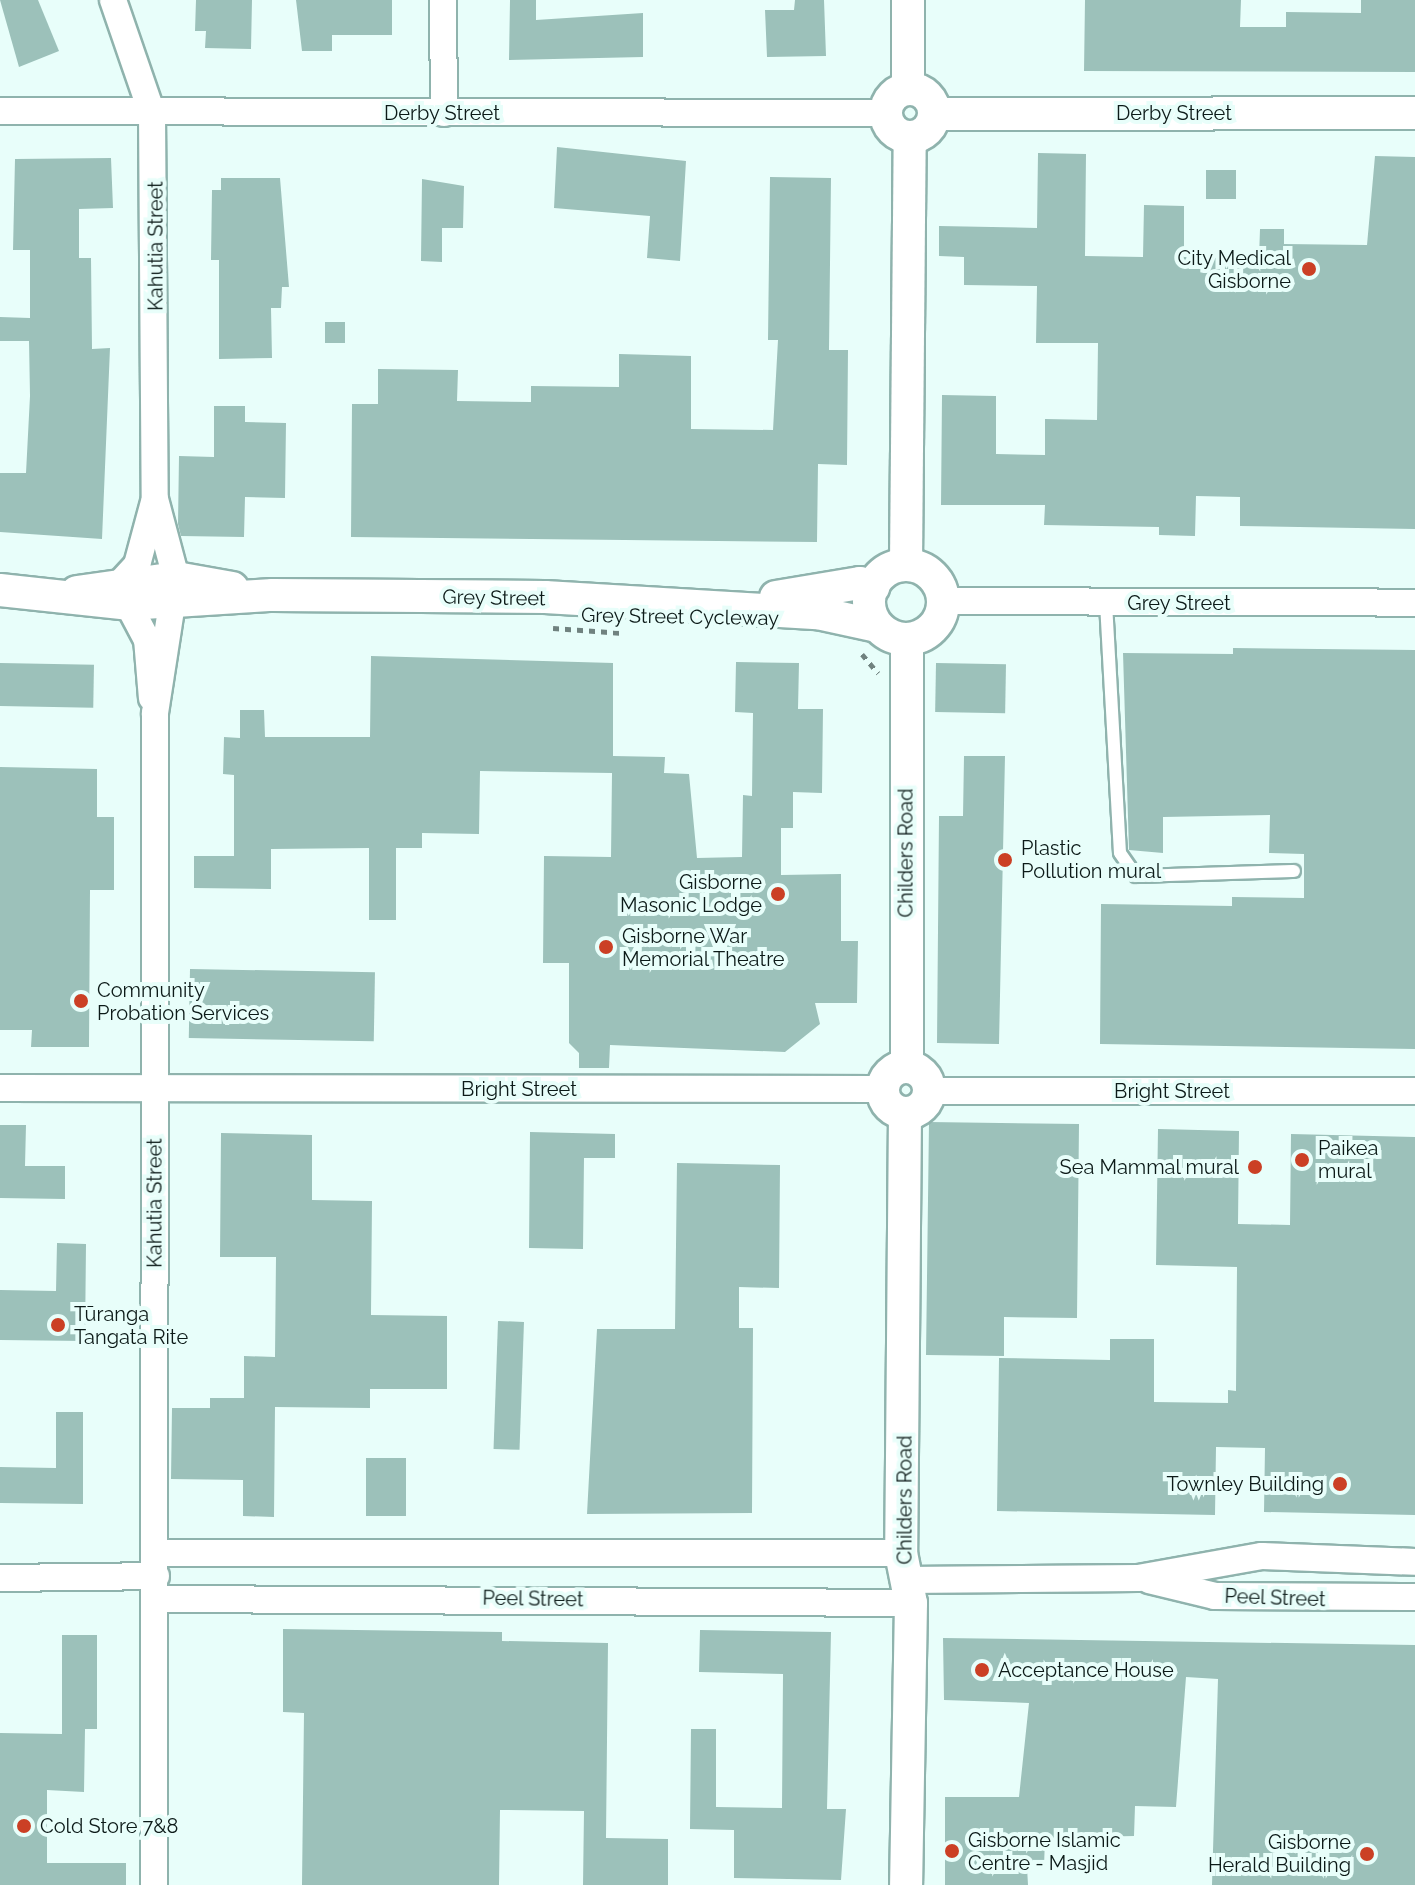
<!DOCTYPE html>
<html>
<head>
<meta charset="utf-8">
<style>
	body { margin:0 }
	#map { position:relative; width:1415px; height:1885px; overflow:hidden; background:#e8fefa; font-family:Raleway,sans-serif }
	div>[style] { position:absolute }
	.building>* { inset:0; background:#9cc1ba; transform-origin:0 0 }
	.path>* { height:5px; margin-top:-2.5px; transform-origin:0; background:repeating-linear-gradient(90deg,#70827f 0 6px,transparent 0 12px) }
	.roads { filter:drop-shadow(2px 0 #8fb3ad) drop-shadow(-2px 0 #8fb3ad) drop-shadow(0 2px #8fb3ad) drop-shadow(0 -2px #8fb3ad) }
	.service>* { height:12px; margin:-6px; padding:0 6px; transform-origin:6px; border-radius:6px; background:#fff }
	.minor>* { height:26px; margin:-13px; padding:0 13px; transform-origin:13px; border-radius:13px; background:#fff }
	.tertiary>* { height:32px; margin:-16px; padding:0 16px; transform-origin:16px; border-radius:16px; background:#fff }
	.tertiary>.ring { margin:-16px; padding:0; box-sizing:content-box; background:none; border:32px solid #fff; border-radius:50% }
	.dots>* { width:22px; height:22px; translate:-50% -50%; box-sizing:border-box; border:4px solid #e8fefa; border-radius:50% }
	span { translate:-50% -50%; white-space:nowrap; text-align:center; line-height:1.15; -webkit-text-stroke:8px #e8fefa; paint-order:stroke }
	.street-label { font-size:20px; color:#0c1a18 }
	.poi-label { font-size:20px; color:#0c1a18 }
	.right { translate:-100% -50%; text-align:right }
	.left { translate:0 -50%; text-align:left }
</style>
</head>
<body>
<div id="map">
	<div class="building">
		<i style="clip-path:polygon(0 0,38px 0,59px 51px,19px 67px)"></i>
		<i style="clip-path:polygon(196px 0,252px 0,251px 49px,205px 48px,206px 31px,195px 31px)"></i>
		<i style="clip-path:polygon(296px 0,392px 0,392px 35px,332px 35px,332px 51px,302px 51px)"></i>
		<i style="clip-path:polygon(510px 0,536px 0,536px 20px,643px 13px,643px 57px,509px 60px)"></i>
		<i style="clip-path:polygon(795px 0,824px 0,826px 56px,767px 57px,765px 10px,794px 10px)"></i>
		<i style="clip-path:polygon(1085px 0,1241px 0,1240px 27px,1286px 27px,1286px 12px,1361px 13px,1361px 0,1415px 0,1415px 72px,1084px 71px)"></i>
		<i style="clip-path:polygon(557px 147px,686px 161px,680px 261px,647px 258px,650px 216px,554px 208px)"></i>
		<i style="clip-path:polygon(1038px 153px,1086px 154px,1085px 256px,1143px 257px,1144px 205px,1184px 206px,1184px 257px,1259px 259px,1260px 229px,1284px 229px,1284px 244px,1367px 245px,1375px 156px,1415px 157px,1415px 529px,1240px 526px,1240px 497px,1196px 496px,1195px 536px,1159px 535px,1159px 527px,1044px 525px,1045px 505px,941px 505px,942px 395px,996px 396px,996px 454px,1045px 455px,1045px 419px,1097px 420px,1098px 343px,1036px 343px,1037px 286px,964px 285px,964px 257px,939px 256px,939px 226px,1037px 228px)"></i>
		<i style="clip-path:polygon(111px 158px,113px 208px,79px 209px,79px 258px,91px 258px,92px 349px,110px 348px,102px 539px,0 532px,0 473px,26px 473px,30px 396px,29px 341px,0 341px,0 317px,30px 318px,30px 250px,13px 250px,15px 159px)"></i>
		<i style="left:1206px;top:170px;width:30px;height:29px"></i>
		<i style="clip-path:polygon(770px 177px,831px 178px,829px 350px,848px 350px,847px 465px,818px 464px,817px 542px,351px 537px,352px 404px,378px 404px,378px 369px,458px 370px,457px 401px,531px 402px,531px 386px,619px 387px,619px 354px,691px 356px,691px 429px,773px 430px,778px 340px,768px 340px)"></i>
		<i style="clip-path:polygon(221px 178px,280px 178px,289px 287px,282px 287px,281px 308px,271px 308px,272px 358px,219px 359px,219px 260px,211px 260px,212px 190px,221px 190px)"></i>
		<i style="clip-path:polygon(422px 179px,464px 186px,463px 228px,442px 228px,442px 262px,421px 261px)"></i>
		<i style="left:325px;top:322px;width:20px;height:21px"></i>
		<i style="clip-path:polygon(214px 406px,245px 406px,245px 422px,286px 423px,285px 498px,245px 497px,244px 537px,181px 536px,178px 524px,179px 456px,214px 457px)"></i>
		<i style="clip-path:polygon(1233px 648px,1415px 650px,1415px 1049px,1100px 1044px,1101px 904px,1232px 906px,1232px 897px,1304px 898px,1304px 854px,1269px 853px,1270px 815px,1163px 817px,1163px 853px,1129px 850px,1123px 653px,1233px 654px)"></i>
		<i style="clip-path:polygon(371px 656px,613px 663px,613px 756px,665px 757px,664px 773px,689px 774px,697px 858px,742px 857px,743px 795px,752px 796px,753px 713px,735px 712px,736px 662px,799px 663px,798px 709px,823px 709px,822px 793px,793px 792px,793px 828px,781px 828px,781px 875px,841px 874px,841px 941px,858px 941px,857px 1003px,815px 1003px,820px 1024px,785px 1052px,610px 1045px,609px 1068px,579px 1068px,579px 1053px,569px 1043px,569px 963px,543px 963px,544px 856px,611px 857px,612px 773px,480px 771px,479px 834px,422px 833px,422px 848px,396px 848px,396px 920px,369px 920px,369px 848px,271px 849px,271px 889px,194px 888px,194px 856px,234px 856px,234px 775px,223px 774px,224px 737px,240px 738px,240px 710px,264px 710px,265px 737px,370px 737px)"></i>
		<i style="left:0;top:663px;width:94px;height:43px;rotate:1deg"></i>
		<i style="left:936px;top:663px;width:70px;height:49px;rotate:1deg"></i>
		<i style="clip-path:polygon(964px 756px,1005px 756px,999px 1044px,937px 1043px,939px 816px,963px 816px)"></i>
		<i style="clip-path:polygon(0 767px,97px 769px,97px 817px,114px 817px,114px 890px,90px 890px,89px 1047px,31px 1047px,32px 1030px,0 1030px)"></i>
		<i style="left:190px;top:969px;width:185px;height:69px;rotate:1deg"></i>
		<i style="clip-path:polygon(929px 1122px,1079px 1124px,1077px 1318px,1004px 1317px,1004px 1356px,926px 1355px)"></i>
		<i style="clip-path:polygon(0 1125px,26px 1125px,25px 1166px,65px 1166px,65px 1199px,0 1198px)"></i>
		<i style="clip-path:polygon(1158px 1129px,1239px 1131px,1238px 1224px,1290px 1225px,1291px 1134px,1415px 1137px,1415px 1515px,1264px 1512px,1265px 1448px,1216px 1447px,1215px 1515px,997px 1511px,999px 1358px,1110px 1360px,1110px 1339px,1154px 1339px,1154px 1402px,1228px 1403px,1228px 1390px,1236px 1391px,1237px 1267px,1156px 1265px)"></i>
		<i style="clip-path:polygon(530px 1132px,615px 1134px,615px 1158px,584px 1158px,583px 1249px,529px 1248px)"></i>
		<i style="clip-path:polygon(221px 1133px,312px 1135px,312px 1200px,372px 1201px,371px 1315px,447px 1316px,447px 1389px,370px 1389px,370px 1408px,275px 1407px,274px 1517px,243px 1516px,243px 1480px,171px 1479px,172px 1408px,210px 1408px,210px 1398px,244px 1398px,244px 1356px,275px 1357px,276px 1257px,220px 1257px)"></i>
		<i style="clip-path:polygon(677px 1163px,780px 1165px,779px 1288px,739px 1287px,739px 1328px,753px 1328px,752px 1513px,587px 1514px,597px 1329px,675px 1329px)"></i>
		<i style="clip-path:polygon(57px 1243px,86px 1244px,85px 1341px,0 1340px,0 1290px,56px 1291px)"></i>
		<i style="left:498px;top:1321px;width:26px;height:128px;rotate:2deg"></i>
		<i style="clip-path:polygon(56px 1412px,83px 1412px,83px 1504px,0 1503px,0 1467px,56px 1468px)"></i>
		<i style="left:366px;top:1458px;width:40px;height:58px"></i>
		<i style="clip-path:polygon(283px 1629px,502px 1632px,502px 1641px,608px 1643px,606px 1838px,668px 1839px,668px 1885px,583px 1885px,584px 1811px,500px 1810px,499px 1885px,302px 1885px,304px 1713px,283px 1712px)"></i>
		<i style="clip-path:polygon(700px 1630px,831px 1632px,827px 1809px,846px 1809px,841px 1880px,734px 1878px,734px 1830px,690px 1829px,691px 1729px,716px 1729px,716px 1807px,782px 1808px,783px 1674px,699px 1672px)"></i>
		<i style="clip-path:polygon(62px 1635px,97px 1635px,97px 1729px,85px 1729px,84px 1792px,47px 1790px,47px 1863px,126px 1863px,126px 1885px,0 1885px,0 1733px,62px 1734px)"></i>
		<i style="clip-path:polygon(943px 1638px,1415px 1645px,1415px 1885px,1212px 1885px,1218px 1679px,1186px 1677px,1176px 1807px,1135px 1806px,1134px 1836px,1045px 1838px,1044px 1867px,1027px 1867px,1028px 1885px,945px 1885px,945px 1797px,1019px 1797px,1029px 1703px,944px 1700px)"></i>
	</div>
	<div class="path">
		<i style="left:553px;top:628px;width:70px;rotate:4.1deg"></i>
		<i style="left:862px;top:654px;width:25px;rotate:50deg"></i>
	</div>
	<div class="roads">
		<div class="service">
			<i style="left:1106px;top:603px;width:250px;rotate:86.8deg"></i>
			<i style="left:1120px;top:853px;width:28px;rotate:55deg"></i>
			<i style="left:1136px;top:876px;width:158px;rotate:-1.8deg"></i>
		</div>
		<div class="minor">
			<i style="left:113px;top:0;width:120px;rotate:71deg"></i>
			<i style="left:152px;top:113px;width:386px;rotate:89.6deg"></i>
			<i style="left:155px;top:499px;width:82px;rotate:75.1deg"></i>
			<i style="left:443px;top:0;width:113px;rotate:89.5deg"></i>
			<i style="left:0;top:111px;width:885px;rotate:0.13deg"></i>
			<i style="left:123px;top:580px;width:21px;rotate:-47deg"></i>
			<i style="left:137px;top:565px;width:65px;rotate:-74.9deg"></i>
			<i style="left:944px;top:601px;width:471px;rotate:0.2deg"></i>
			<i style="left:128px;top:604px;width:40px;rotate:62deg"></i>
			<i style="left:147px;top:639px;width:59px;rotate:85.2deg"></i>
			<i style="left:0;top:1088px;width:883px;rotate:0.06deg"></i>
			<i style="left:930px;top:1091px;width:485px"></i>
			<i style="left:155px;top:1553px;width:746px"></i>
			<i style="left:0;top:1578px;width:156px;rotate:-0.7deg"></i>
			<i style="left:905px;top:1580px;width:233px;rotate:-0.5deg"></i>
			<i style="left:1138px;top:1578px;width:126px;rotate:-10.1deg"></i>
			<i style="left:1262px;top:1556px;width:153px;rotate:2.2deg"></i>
			<i style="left:1149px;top:1580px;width:68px;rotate:13.6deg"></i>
			<i style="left:1215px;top:1596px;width:200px;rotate:0.3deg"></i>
			<i style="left:156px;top:1599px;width:755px;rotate:0.3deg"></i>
			<i style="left:154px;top:1885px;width:1172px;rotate:-89.95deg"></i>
			<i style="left:155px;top:713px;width:111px;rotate:-81.2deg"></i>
		</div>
		<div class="tertiary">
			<i style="left:908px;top:0;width:88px;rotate:90deg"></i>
			<i class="ring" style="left:886px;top:89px;width:16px;height:16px"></i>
			<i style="left:934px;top:114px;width:481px;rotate:-0.1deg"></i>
			<i style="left:906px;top:564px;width:427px;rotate:-89.5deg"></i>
			<i class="ring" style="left:869px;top:565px;width:42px;height:42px"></i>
			<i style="left:0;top:590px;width:129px;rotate:6.2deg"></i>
			<i style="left:128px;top:604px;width:145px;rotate:-3.6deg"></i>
			<i style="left:273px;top:595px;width:272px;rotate:0.4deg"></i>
			<i style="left:545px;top:597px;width:273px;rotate:3.4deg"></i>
			<i style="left:818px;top:613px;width:60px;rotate:12.4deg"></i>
			<i style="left:77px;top:592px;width:100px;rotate:-8deg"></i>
			<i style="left:176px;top:578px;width:57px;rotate:10.1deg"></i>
			<i style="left:776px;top:597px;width:85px;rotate:-9.5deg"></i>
			<i style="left:860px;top:583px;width:14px;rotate:17deg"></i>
			<i style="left:907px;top:1066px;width:427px;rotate:-90deg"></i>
			<i class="ring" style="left:883px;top:1067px;width:14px;height:14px"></i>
			<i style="left:905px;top:1113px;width:440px;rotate:90.5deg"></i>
			<i style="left:901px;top:1553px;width:51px;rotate:78.7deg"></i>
			<i style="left:911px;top:1603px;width:282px;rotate:91deg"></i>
		</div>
	</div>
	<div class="dots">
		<i style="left:1309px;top:269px;background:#cb4025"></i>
		<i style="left:1005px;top:860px;background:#cb4025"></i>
		<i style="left:778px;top:894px;background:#cb4025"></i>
		<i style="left:606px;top:947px;background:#cb4025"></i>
		<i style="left:81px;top:1001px;background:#cb4025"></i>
		<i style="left:1302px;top:1160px;background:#cb4025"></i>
		<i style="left:1255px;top:1167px;background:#cb4025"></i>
		<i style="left:58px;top:1325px;background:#cb4025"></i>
		<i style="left:1340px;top:1484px;background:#cb4025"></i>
		<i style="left:982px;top:1670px;background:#cb4025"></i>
		<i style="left:24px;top:1826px;background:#cb4025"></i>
		<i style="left:952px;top:1851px;background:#cb4025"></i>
		<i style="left:1367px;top:1854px;background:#cb4025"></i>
	</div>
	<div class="street-label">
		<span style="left:442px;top:113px">Derby Street</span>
		<span style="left:1174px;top:113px">Derby Street</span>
		<span style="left:156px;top:246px;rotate:-90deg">Kahutia Street</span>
		<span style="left:494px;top:598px;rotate:1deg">Grey Street</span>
		<span style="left:1179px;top:603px">Grey Street</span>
		<span style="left:680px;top:617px;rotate:1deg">Grey Street Cycleway</span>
		<span style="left:906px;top:853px;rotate:-90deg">Childers Road</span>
		<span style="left:519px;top:1089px">Bright Street</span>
		<span style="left:1172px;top:1091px">Bright Street</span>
		<span style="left:155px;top:1203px;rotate:-90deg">Kahutia Street</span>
		<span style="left:905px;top:1500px;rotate:-90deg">Childers Road</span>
		<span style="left:1275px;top:1598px;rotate:2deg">Peel Street</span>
		<span style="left:533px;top:1599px;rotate:1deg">Peel Street</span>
	</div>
	<div class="poi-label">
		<span class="right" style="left:1291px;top:270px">City Medical<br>Gisborne</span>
		<span class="left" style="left:1021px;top:860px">Plastic<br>Pollution mural</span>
		<span class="right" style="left:762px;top:894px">Gisborne<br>Masonic Lodge</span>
		<span class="left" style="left:622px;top:948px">Gisborne War<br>Memorial Theatre</span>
		<span class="left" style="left:97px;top:1002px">Community<br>Probation Services</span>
		<span class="left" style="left:1318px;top:1160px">Paikea<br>mural</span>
		<span class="right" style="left:1239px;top:1167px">Sea Mammal mural</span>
		<span class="left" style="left:74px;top:1326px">Tūranga<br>Tangata Rite</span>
		<span class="right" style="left:1324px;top:1484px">Townley Building</span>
		<span class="left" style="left:998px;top:1670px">Acceptance House</span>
		<span class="left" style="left:40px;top:1826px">Cold Store 7&amp;8</span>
		<span class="left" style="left:968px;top:1852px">Gisborne Islamic<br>Centre - Masjid</span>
		<span class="right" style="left:1351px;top:1854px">Gisborne<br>Herald Building</span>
	</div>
</div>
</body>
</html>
